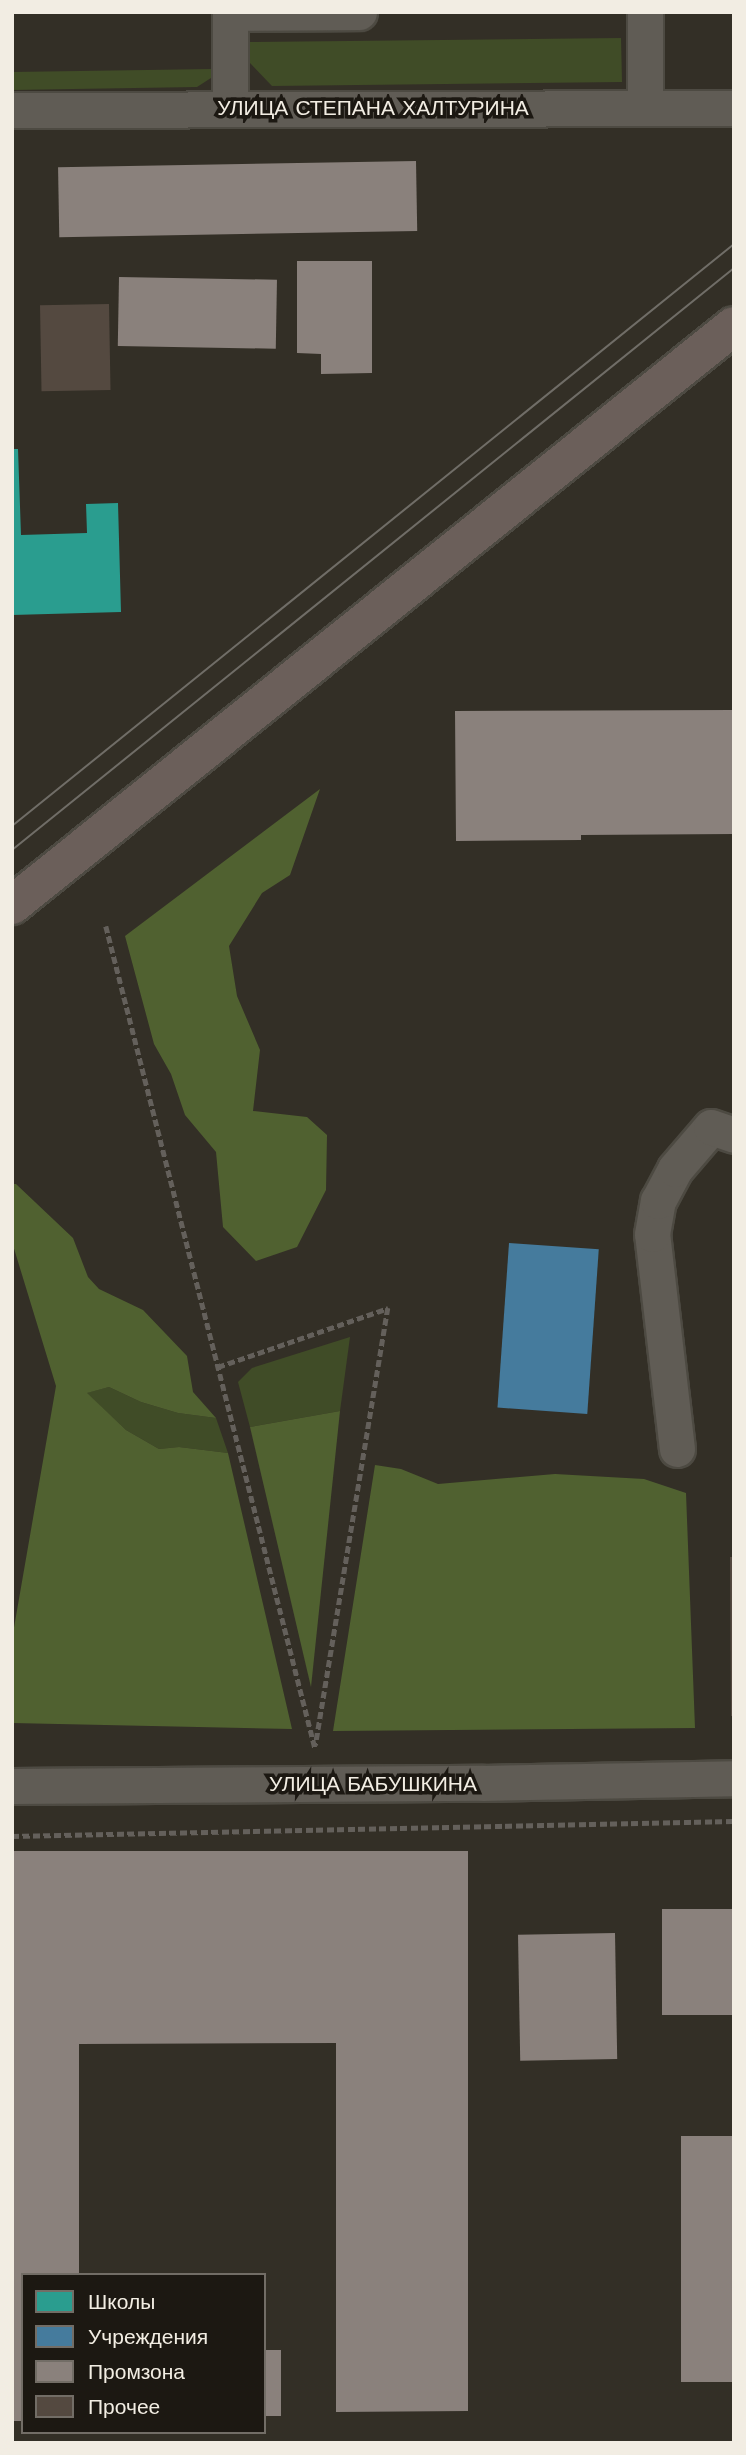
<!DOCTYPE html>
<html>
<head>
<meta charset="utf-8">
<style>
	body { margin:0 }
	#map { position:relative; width:746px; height:2455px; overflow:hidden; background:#332f26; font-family:"Work Sans",sans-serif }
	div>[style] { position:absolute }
	.green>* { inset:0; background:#404c27 }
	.forest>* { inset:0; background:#506130 }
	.schools>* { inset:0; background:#2a9d8f }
	.public>* { inset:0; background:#457b9d; transform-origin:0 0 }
	.industry>* { inset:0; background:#8a817c; transform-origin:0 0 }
	.building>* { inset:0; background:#544940; transform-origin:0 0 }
	.path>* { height:4.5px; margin-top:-2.25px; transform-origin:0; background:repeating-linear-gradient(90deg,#64605b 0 7px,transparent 0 10.5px) }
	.roads { filter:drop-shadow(2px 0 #4d4a42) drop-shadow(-2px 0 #4d4a42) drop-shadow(0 2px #4d4a42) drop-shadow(0 -2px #4d4a42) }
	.minor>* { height:35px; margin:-17.5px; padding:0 17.5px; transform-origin:17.5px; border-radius:17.5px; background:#605c55 }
	.major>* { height:38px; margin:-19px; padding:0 19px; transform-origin:19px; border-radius:19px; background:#6b5f5a }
	.tram>* { height:2px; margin:-1px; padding:0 1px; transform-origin:1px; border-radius:1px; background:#706d67 }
	span { translate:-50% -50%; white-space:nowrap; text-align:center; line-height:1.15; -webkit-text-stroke:7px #1c1812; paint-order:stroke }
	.street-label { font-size:21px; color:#f2ede3 }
	.frame { position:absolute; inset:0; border:14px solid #f2ede3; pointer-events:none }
	.legend { position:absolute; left:21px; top:2273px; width:245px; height:161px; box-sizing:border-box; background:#1c1812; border:2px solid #726d66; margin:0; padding:9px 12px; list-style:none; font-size:21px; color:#f2ede3 }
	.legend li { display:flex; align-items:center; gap:14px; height:35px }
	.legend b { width:35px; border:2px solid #726d66 }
</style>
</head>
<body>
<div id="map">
	<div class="green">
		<i style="clip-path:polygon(621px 38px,622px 82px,272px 86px,250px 63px,250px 42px)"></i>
		<i style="clip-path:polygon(213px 69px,211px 78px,197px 87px,12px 90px,12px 72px)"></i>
		<i style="clip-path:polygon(350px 1337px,340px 1411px,250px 1427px,238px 1382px,252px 1368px)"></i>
		<i style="clip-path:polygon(109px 1387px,141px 1402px,178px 1413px,216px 1418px,228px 1453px,179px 1447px,159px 1449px,126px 1430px,86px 1393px)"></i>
	</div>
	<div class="forest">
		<i style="clip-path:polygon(320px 789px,290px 875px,262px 893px,229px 946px,237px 996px,260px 1050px,253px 1111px,307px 1117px,327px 1135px,326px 1190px,297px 1247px,256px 1261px,223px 1227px,216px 1152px,185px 1115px,171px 1074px,154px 1044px,125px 936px)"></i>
		<i style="clip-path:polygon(12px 1184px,16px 1184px,73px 1238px,88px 1277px,99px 1289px,143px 1310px,187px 1356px,193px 1392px,216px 1418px,178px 1413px,141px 1402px,109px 1387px,87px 1393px,126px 1430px,159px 1449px,179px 1447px,228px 1453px,292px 1729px,12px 1723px,12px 1639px,56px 1386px,12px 1242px)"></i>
		<i style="clip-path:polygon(340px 1411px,311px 1687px,250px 1427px)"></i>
		<i style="clip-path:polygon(375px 1465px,401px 1469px,438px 1484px,555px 1474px,644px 1479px,686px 1493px,695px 1728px,333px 1731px)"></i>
	</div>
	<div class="schools">
		<i style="clip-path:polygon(12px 449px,18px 449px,21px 535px,87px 533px,86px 504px,118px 503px,121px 612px,12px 615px)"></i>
	</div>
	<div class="public">
		<i style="left:509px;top:1243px;width:90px;height:165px;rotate:4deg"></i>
	</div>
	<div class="industry">
		<i style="left:416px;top:161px;width:70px;height:358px;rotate:89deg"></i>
		<i style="clip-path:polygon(297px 261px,372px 261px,372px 373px,321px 374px,321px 354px,297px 353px)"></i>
		<i style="left:119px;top:277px;width:158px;height:69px;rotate:1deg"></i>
		<i style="clip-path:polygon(734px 710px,734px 834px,581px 835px,581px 840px,456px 841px,455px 711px)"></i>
		<i style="clip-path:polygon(12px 1851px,468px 1851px,468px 2411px,336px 2412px,336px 2043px,79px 2044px,79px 2275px,23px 2275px,23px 2421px,12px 2421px)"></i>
		<i style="left:734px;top:1909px;width:106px;height:72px;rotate:90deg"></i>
		<i style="left:615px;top:1933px;width:126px;height:97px;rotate:89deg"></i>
		<i style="left:681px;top:2136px;width:53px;height:246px"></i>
		<i style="left:281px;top:2350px;width:66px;height:17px;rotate:90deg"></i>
	</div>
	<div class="building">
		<i style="left:109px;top:304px;width:86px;height:69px;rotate:89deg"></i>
		<i style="clip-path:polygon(730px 1557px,734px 1557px,734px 1716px,731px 1716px)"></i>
	</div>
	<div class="path">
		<i style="left:106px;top:926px;width:848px;rotate:75.73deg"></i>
		<i style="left:218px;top:1367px;width:180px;rotate:-19.1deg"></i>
		<i style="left:388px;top:1308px;width:443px;rotate:99.4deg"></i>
		<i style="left:12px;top:1836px;width:722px;rotate:-1.19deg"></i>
	</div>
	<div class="roads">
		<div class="minor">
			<i style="left:645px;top:12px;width:95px;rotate:90deg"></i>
			<i style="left:230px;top:13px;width:129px;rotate:-0.4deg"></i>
			<i style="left:230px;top:109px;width:97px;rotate:-90deg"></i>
			<i style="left:12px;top:110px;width:722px;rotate:-0.16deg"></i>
			<i style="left:677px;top:1449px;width:216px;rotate:-96.6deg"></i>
			<i style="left:652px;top:1234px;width:34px;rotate:-80deg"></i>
			<i style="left:658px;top:1201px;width:36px;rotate:-62deg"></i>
			<i style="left:675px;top:1169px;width:55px;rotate:-49.4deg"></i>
			<i style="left:711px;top:1127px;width:24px;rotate:19deg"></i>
			<i style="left:12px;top:1786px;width:471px;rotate:-0.4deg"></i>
			<i style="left:483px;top:1783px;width:251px;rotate:-1.1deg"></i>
		</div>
		<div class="major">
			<i style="left:12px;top:905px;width:925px;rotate:-38.73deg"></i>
		</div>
	</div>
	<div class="tram">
		<i style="left:12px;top:826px;width:927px;rotate:-38.87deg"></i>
		<i style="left:12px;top:850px;width:927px;rotate:-38.87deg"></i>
	</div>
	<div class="street-label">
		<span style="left:373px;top:108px">УЛИЦА СТЕПАНА ХАЛТУРИНА</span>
		<span style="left:373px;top:1784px">УЛИЦА БАБУШКИНА</span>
	</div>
	<div class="frame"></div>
	<ul class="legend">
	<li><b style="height:19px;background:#2a9d8f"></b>Школы</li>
	<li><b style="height:19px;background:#457b9d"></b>Учреждения</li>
	<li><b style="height:19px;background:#8a817c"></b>Промзона</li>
	<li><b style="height:19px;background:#544940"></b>Прочее</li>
	</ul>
</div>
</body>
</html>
